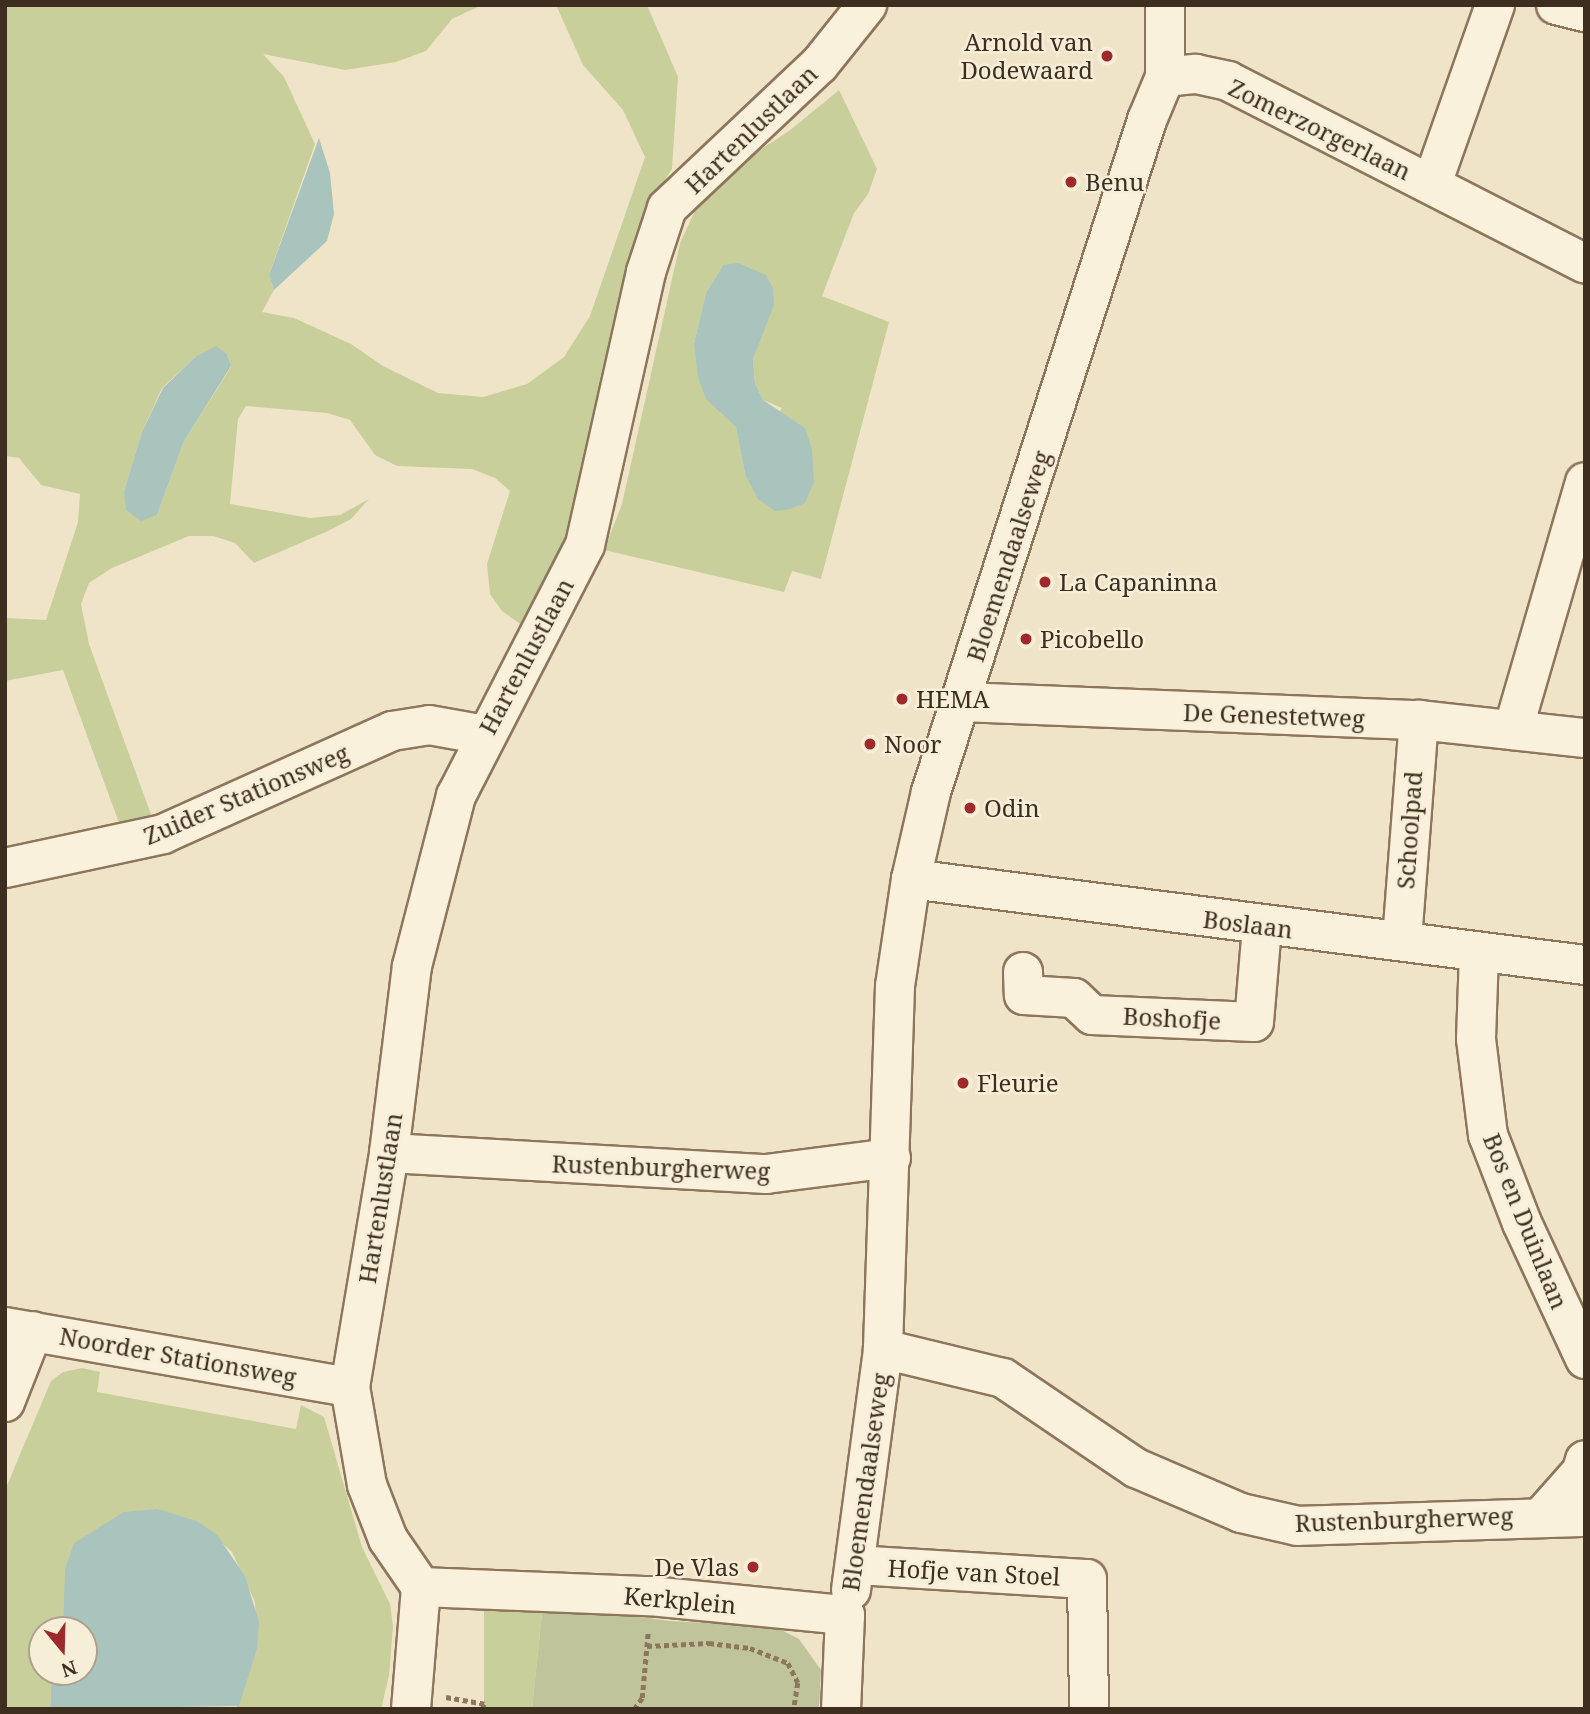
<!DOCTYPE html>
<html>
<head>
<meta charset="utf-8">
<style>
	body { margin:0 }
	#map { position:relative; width:1590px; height:1714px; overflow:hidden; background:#f0e4c8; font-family:"Noto Serif",serif }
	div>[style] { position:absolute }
	.green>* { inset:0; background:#c9cf9b }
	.cemetery>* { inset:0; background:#bfc49a }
	.water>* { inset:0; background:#a9c4bc }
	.path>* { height:4.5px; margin-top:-2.25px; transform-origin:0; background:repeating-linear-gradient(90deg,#8d765c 0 5px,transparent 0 8.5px) }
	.roads { filter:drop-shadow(2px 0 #8d765c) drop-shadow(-2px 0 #8d765c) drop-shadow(0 2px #8d765c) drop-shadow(0 -2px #8d765c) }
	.minor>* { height:38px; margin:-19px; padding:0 19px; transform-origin:19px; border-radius:19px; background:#faf1dc }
	.dots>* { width:19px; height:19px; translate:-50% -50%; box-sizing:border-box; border:4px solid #f7eed8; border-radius:50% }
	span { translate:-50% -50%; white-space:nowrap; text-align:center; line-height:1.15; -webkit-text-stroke:5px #f7eed8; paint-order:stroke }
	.poi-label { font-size:24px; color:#3d2e20 }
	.right { translate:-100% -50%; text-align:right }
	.left { translate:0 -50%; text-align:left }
	.street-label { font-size:24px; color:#3d2e20 }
	.frame { position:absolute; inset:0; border:7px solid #3d2e20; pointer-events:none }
	.north { position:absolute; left:28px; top:1616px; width:70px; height:70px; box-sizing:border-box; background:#f7eed8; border:2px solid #ada18e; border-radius:50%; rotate:161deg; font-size:19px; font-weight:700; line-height:28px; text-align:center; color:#3d2e20 }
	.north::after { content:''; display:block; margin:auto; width:24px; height:32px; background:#9e2a2b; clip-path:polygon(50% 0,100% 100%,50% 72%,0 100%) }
</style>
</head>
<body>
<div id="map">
	<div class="green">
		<i style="clip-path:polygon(evenodd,5px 5px,482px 5px,452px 19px,426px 51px,396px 62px,345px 70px,263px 54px,284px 77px,315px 144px,269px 275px,274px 290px,262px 312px,294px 318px,351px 344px,383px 366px,438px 393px,483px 397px,527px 384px,564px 357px,590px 316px,645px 157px,623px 110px,583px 65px,556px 5px,647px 5px,678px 77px,672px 169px,649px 205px,565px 545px,523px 626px,502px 611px,490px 594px,487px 564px,510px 491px,495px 478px,472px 469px,397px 466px,375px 455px,350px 420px,327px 413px,246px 406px,238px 419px,230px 504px,310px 518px,340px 515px,369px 499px,351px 519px,328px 531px,254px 563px,235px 543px,213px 536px,189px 536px,112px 568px,89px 583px,81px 604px,89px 644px,153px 820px,122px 831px,63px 670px,5px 681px,5px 618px,46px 620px,78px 522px,80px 494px,41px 485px,19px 458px,5px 456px,5px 5px,227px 354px,231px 367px,184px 441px,157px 515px,124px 491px,142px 432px,162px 388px,195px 357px,227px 354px)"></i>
		<i style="clip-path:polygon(evenodd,839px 90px,877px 169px,868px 194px,854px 213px,822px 296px,889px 322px,821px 579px,792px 571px,784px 592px,604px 550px,622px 504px,680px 243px,702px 196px,723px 174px,789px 131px,839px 90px,723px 265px,762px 332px,753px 359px,755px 383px,763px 400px,782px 408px,745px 474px,736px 426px,694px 343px,706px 293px,723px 265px)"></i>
		<i style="clip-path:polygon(82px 1368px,100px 1372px,97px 1392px,296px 1429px,301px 1405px,324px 1417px,362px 1547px,390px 1604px,393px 1626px,389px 1676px,381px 1709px,236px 1709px,257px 1649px,255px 1602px,232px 1552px,197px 1521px,65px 1614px,63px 1630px,42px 1630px,42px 1672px,52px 1672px,50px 1709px,5px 1709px,5px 1490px,51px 1381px,63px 1372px)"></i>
		<i style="clip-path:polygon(484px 1600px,543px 1604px,532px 1709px,484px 1709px)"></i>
	</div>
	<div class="cemetery">
		<i style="clip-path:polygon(543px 1604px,670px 1621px,775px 1627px,799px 1639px,821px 1670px,819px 1709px,532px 1709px)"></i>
	</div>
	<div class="water">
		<i style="clip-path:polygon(319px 138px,330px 173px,334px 214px,327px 241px,274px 290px,269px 275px)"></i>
		<i style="clip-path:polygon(738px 263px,766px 275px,773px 288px,774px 305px,753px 359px,755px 383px,763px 400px,805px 428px,812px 449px,814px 482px,805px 503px,790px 509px,775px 511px,758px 499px,745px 474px,736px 427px,706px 399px,698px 377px,694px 343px,706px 293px,723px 265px)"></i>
		<i style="clip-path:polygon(216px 346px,227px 354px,231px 366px,184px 441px,157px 515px,141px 521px,126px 510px,124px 491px,142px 432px,163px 388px,195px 357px)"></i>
		<i style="clip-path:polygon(157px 1509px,197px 1521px,217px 1535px,245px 1576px,259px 1622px,257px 1649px,239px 1706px,50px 1709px,52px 1672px,84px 1672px,84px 1630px,63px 1630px,65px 1569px,74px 1543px,124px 1512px)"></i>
	</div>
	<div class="path">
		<i style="left:647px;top:1646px;width:62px;rotate:-2.8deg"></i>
		<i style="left:709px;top:1643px;width:41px;rotate:7deg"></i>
		<i style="left:750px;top:1648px;width:41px;rotate:21.5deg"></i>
		<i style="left:788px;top:1663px;width:22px;rotate:63deg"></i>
		<i style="left:798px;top:1683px;width:26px;rotate:99deg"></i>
		<i style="left:446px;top:1697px;width:39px;rotate:10deg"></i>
		<i style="left:484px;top:1704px;width:5px;rotate:101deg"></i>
		<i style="left:634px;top:1709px;width:14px;rotate:-54deg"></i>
		<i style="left:642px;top:1698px;width:66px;rotate:-84.8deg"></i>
	</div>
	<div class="roads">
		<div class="minor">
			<i style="left:1165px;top:5px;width:72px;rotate:90deg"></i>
			<i style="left:1165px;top:77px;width:47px;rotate:112.7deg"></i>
			<i style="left:1147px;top:120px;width:706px;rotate:107.82deg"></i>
			<i style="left:931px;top:792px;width:89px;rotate:102.9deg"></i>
			<i style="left:911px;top:879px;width:108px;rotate:98.5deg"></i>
			<i style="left:895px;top:986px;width:363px;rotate:91.9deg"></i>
			<i style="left:883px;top:1349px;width:123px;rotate:13.6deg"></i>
			<i style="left:1003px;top:1378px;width:161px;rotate:34.1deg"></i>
			<i style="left:1136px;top:1468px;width:114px;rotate:23.2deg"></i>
			<i style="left:1241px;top:1513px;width:58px;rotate:12.8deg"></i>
			<i style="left:1298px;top:1526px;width:287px;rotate:-1.8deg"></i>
			<i style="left:1556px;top:5px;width:30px;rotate:14deg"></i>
			<i style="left:1165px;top:77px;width:31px;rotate:-6deg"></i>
			<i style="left:1196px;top:74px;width:33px;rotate:12deg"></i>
			<i style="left:1228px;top:81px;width:401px;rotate:27.1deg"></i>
			<i style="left:1432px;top:184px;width:190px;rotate:-70.6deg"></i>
			<i style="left:962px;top:702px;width:457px;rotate:2.3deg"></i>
			<i style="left:1419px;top:720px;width:167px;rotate:6.2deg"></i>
			<i style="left:1513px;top:730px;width:258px;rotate:-73.8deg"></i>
			<i style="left:5px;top:868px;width:162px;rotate:-12.1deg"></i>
			<i style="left:163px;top:834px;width:251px;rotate:-24.2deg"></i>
			<i style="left:392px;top:731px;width:37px;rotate:-9deg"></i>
			<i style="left:429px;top:725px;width:57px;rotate:10.1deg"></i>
			<i style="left:911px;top:879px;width:679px;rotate:7.27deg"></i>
			<i style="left:1402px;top:940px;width:221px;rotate:-85.6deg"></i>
			<i style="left:1479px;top:953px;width:86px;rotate:92deg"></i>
			<i style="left:1476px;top:1039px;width:97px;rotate:82.9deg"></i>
			<i style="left:1488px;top:1135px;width:94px;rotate:68.9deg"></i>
			<i style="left:1522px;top:1223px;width:150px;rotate:65.1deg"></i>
			<i style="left:1023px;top:972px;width:23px;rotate:88deg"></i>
			<i style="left:1024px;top:995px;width:50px;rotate:3.4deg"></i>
			<i style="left:1074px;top:998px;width:25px;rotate:43deg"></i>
			<i style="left:1092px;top:1015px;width:162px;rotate:2.5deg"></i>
			<i style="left:1254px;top:1022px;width:95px;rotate:-85.2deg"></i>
			<i style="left:389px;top:1153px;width:378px;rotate:3.2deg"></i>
			<i style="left:766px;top:1174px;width:126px;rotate:-7.3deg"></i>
			<i style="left:5px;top:1327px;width:350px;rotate:9.9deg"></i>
			<i style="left:5px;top:1402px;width:76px;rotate:-68.5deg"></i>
			<i style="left:1543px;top:1515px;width:59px;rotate:-48.4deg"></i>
			<i style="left:1582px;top:1471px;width:11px;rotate:-75deg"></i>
			<i style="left:856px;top:1565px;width:231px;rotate:3.5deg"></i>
			<i style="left:1087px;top:1579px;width:130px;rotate:89.1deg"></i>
			<i style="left:421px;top:1587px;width:229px;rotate:2.3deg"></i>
			<i style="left:650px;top:1596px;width:196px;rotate:5.6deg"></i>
			<i style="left:845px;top:1615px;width:94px;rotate:92.4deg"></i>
			<i style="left:851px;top:1590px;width:243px;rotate:-82.4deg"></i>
			<i style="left:411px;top:1709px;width:122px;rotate:-85.3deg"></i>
			<i style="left:421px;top:1587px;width:58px;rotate:-124.5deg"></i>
			<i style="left:388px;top:1539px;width:58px;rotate:-111.3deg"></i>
			<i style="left:367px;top:1485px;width:99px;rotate:-99.8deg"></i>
			<i style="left:350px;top:1387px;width:237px;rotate:-80.5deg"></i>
			<i style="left:389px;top:1153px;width:188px;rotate:-83deg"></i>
			<i style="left:412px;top:966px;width:176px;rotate:-75.5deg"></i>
			<i style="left:456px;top:796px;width:282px;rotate:-62.8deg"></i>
			<i style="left:585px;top:545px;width:280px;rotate:-77.4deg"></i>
			<i style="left:646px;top:272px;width:67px;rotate:-71.8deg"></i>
			<i style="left:667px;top:208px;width:209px;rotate:-43.3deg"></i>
			<i style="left:819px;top:65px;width:77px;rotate:-51.3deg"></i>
		</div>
	</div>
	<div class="dots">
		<i style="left:1107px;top:56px;background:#9e2a2b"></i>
		<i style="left:1071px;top:182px;background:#9e2a2b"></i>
		<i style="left:1045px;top:582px;background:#9e2a2b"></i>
		<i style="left:1026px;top:639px;background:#9e2a2b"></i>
		<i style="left:902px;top:699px;background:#9e2a2b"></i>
		<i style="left:870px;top:744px;background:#9e2a2b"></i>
		<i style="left:970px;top:808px;background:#9e2a2b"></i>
		<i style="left:963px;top:1083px;background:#9e2a2b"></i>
		<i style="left:753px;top:1567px;background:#9e2a2b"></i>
	</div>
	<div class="poi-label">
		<span class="right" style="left:1093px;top:56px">Arnold van<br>Dodewaard</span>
		<span class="left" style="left:1085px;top:182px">Benu</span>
		<span class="left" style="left:1059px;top:582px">La Capaninna</span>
		<span class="left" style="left:1040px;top:639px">Picobello</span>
		<span class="left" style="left:916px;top:699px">HEMA</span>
		<span class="left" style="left:884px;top:744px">Noor</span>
		<span class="left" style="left:984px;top:808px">Odin</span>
		<span class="left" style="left:977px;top:1083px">Fleurie</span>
		<span class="right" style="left:739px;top:1567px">De Vlas</span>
	</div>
	<div class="street-label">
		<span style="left:751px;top:129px;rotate:-44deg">Hartenlustlaan</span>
		<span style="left:1320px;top:129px;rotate:26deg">Zomerzorgerlaan</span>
		<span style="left:1008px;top:556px;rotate:-72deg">Bloemendaalseweg</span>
		<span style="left:526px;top:656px;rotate:-62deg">Hartenlustlaan</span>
		<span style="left:1274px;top:715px;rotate:2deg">De Genestetweg</span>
		<span style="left:246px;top:794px;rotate:-23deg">Zuider Stationsweg</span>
		<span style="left:1409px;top:830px;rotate:-86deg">Schoolpad</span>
		<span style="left:1248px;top:924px;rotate:7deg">Boslaan</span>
		<span style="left:1172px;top:1018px;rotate:3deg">Boshofje</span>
		<span style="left:661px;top:1167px;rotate:2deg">Rustenburgherweg</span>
		<span style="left:380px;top:1198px;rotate:-81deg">Hartenlustlaan</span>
		<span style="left:1526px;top:1221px;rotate:68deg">Bos en Duinlaan</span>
		<span style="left:178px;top:1356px;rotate:10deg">Noorder Stationsweg</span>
		<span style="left:865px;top:1482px;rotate:-82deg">Bloemendaalseweg</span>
		<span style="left:1404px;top:1519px;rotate:-2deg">Rustenburgherweg</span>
		<span style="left:974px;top:1572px;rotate:3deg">Hofje van Stoel</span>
		<span style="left:680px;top:1600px;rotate:5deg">Kerkplein</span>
	</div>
	<div class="frame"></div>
	<div class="north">N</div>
</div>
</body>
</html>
